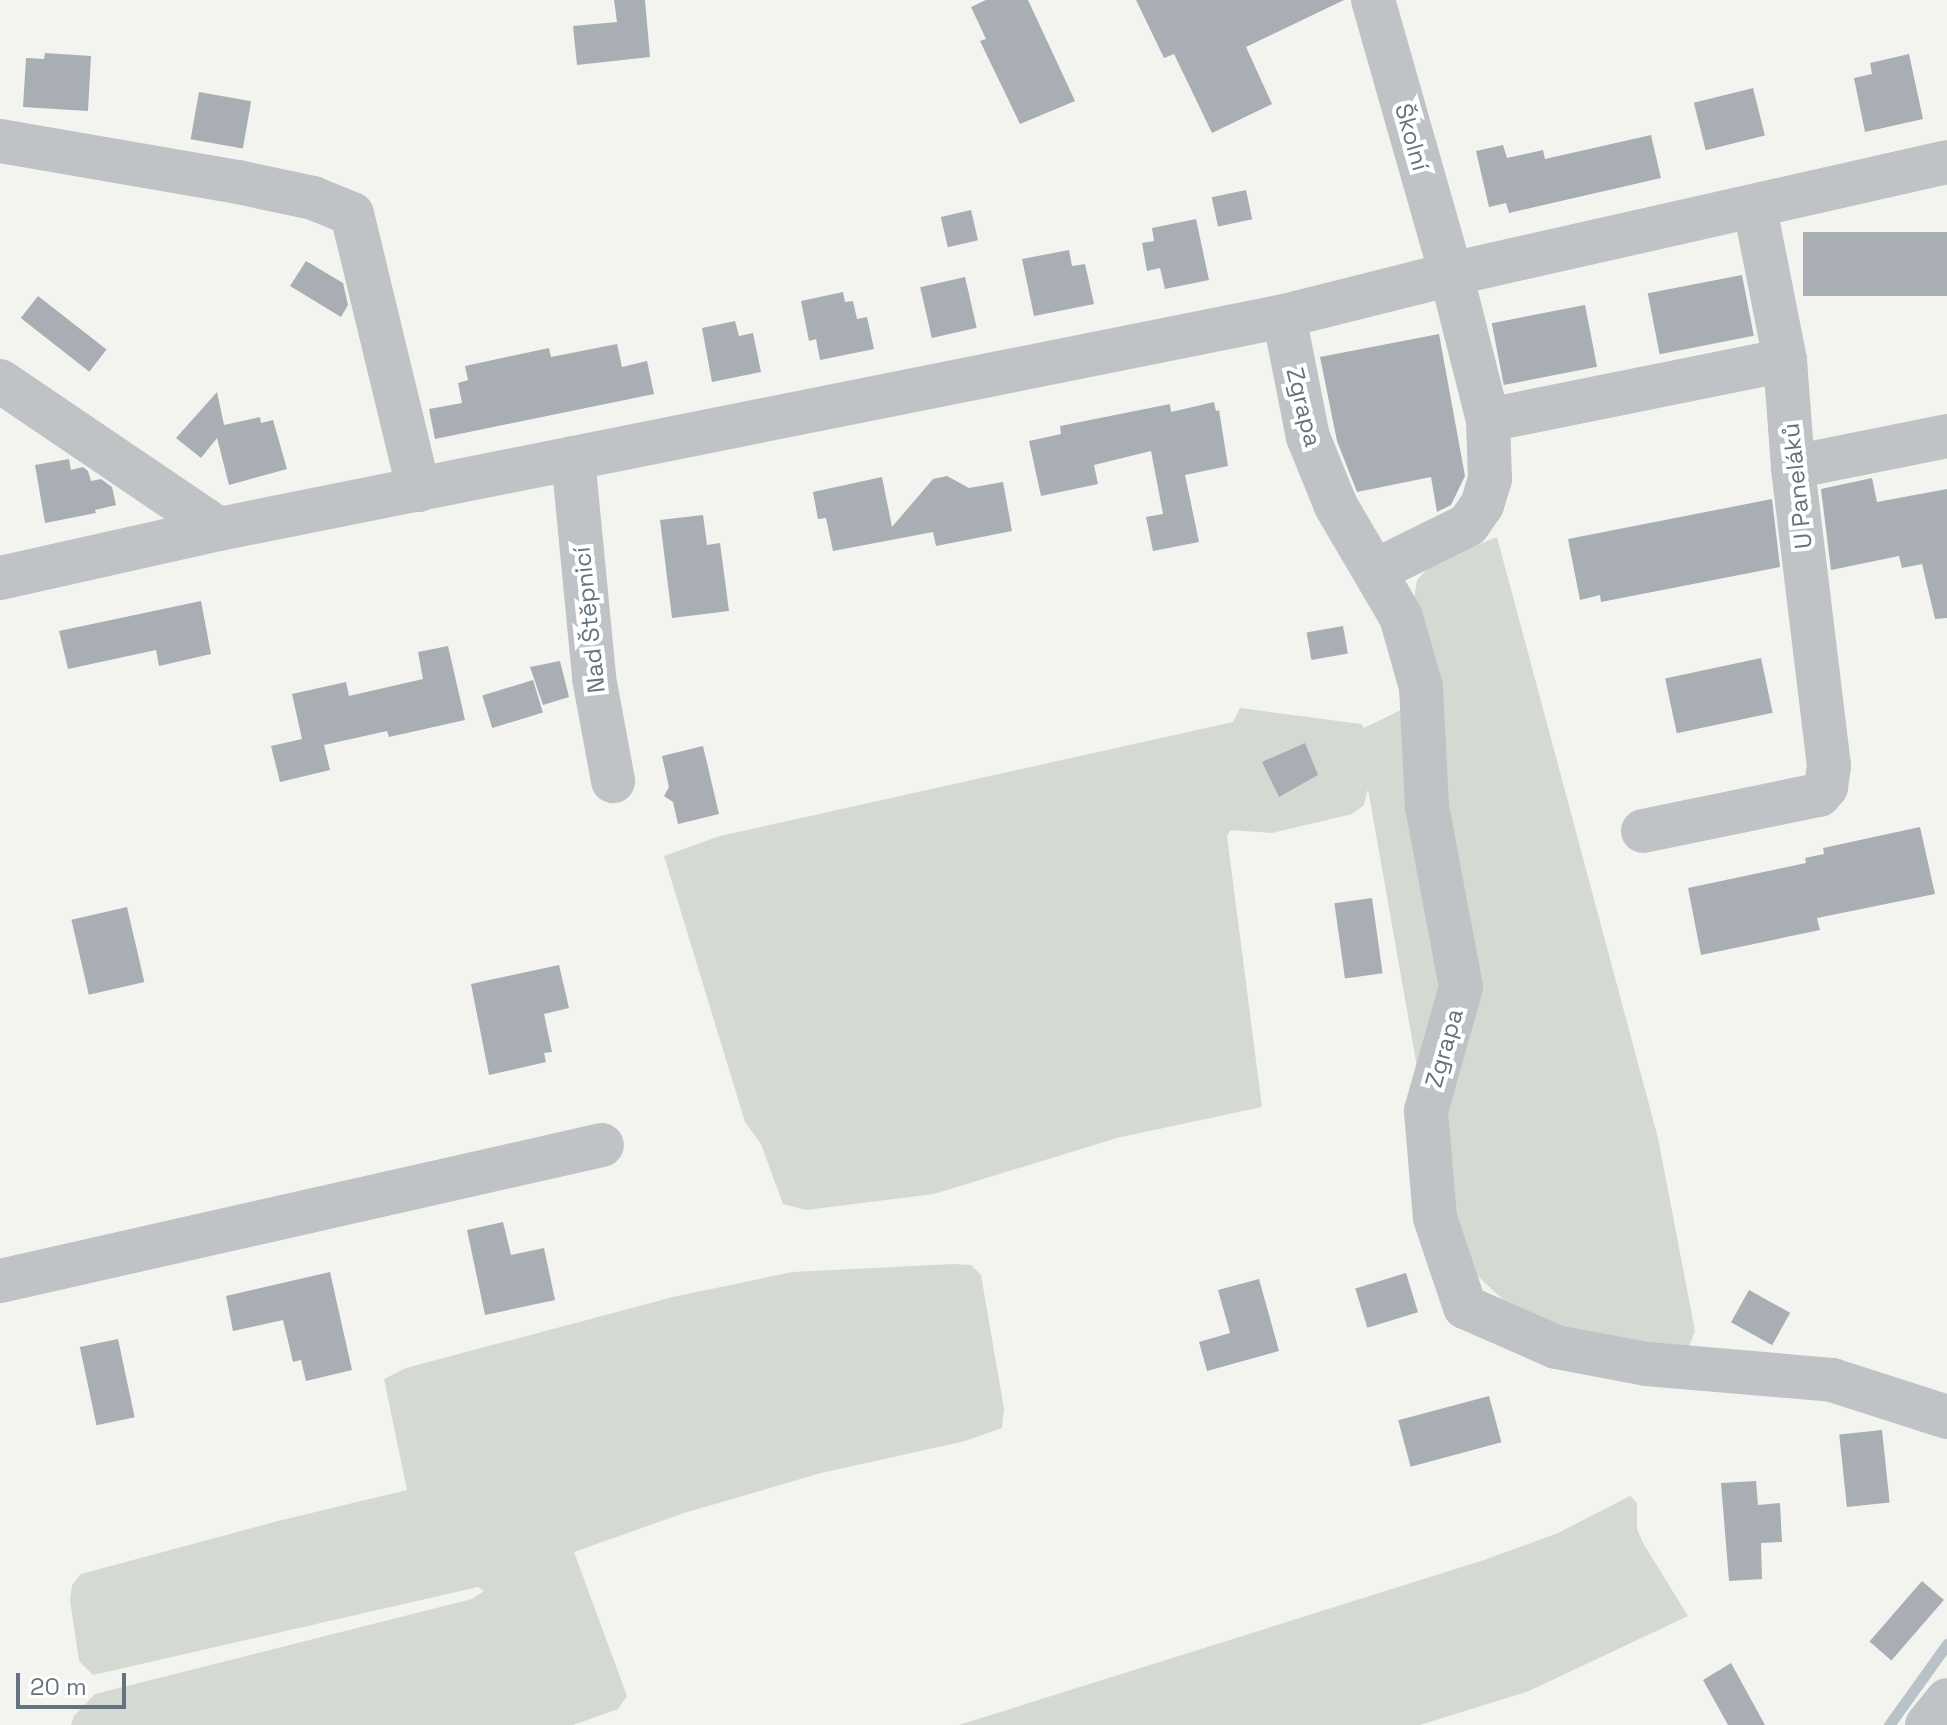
<!DOCTYPE html>
<html>
<head>
<meta charset="utf-8">
<style>
	body { margin:0 }
	#map { position:relative; width:1947px; height:1725px; overflow:hidden; background:#f3f4f0; font-family:"Space Grotesk",sans-serif }
	div>[style] { position:absolute }
	.green>* { inset:0; background:#d4dad1 }
	.stream>* { height:11px; margin:-5.5px; padding:0 5.5px; transform-origin:5.5px; border-radius:5.5px; background:#b9c2c7 }
	.building>* { inset:0; background:#a8aeb3; transform-origin:0 0 }
	.minor>* { height:44px; margin:-22px; padding:0 22px; transform-origin:22px; border-radius:22px; background:#bfc3c6 }
	span { translate:-50% -50%; white-space:nowrap; text-align:center; line-height:1.15; -webkit-text-stroke:8px #fff; paint-order:stroke }
	.street-label { font-size:24px; color:#65727f }
	.scale { position:absolute; left:16px; top:1673px; width:110px; height:36px; box-sizing:border-box; border:4px solid #65727f; border-top:0; padding-left:10px; font-size:24px; line-height:28px; white-space:nowrap; color:#65727f; -webkit-text-stroke:6px #fff; paint-order:stroke }
</style>
</head>
<body>
<div id="map">
	<div class="green">
		<i style="clip-path:polygon(1497px 537px,1658px 1138px,1695px 1331px,1688px 1349px,1600px 1343px,1520px 1316px,1460px 1259px,1442px 1209px,1368px 789px,1364px 805px,1352px 814px,1272px 833px,1231px 830px,1227px 836px,1262px 1107px,1117px 1138px,934px 1194px,806px 1210px,783px 1204px,761px 1144px,745px 1122px,664px 856px,720px 836px,1233px 722px,1240px 708px,1361px 724px,1364px 728px,1438px 692px,1413px 606px,1417px 580px,1433px 563px)"></i>
		<i style="clip-path:polygon(953px 1264px,971px 1265px,981px 1275px,1004px 1409px,1002px 1428px,965px 1441px,821px 1473px,684px 1513px,574px 1552px,627px 1696px,618px 1709px,573px 1725px,71px 1725px,74px 1716px,95px 1694px,472px 1599px,484px 1591px,478px 1587px,93px 1675px,79px 1661px,70px 1600px,72px 1585px,81px 1574px,278px 1521px,407px 1490px,384px 1379px,406px 1368px,673px 1297px,792px 1272px)"></i>
		<i style="clip-path:polygon(1630px 1496px,1637px 1503px,1637px 1529px,1643px 1543px,1688px 1616px,1529px 1691px,1420px 1725px,959px 1725px,1484px 1560px,1558px 1533px)"></i>
	</div>
	<div class="stream">
		<i style="left:1889px;top:1725px;width:100px;rotate:-54.4deg"></i>
	</div>
	<div class="building">
		<i style="clip-path:polygon(614px 0,645px 0,650px 57px,577px 65px,573px 26px,617px 22px)"></i>
		<i style="clip-path:polygon(986px 0,1028px 0,1075px 101px,1020px 124px,980px 41px,986px 39px,971px 7px)"></i>
		<i style="clip-path:polygon(1136px 0,1344px 0,1246px 47px,1272px 104px,1212px 133px,1174px 54px,1164px 58px)"></i>
		<i style="clip-path:polygon(45px 53px,91px 56px,88px 111px,23px 107px,26px 58px,44px 59px)"></i>
		<i style="clip-path:polygon(1909px 54px,1923px 119px,1865px 132px,1854px 78px,1872px 74px,1870px 63px)"></i>
		<i style="left:1753px;top:88px;width:49px;height:61px;rotate:76deg"></i>
		<i style="left:199px;top:92px;width:53px;height:48px;rotate:10deg"></i>
		<i style="clip-path:polygon(1651px 135px,1661px 178px,1509px 213px,1506px 203px,1489px 207px,1476px 151px,1503px 145px,1507px 158px,1543px 150px,1545px 159px)"></i>
		<i style="left:1246px;top:190px;width:30px;height:35px;rotate:78deg"></i>
		<i style="left:971px;top:210px;width:31px;height:31px;rotate:77deg"></i>
		<i style="clip-path:polygon(1196px 219px,1209px 280px,1165px 289px,1160px 268px,1147px 271px,1142px 243px,1154px 241px,1152px 228px)"></i>
		<i style="left:1947px;top:232px;width:64px;height:144px;rotate:90deg"></i>
		<i style="clip-path:polygon(1069px 250px,1072px 266px,1085px 264px,1094px 304px,1034px 316px,1022px 259px)"></i>
		<i style="clip-path:polygon(306px 261px,343px 283px,348px 305px,341px 317px,290px 286px)"></i>
		<i style="left:1742px;top:275px;width:62px;height:96px;rotate:79deg"></i>
		<i style="left:965px;top:277px;width:52px;height:46px;rotate:77deg"></i>
		<i style="clip-path:polygon(843px 292px,845px 302px,853px 301px,857px 319px,867px 317px,874px 349px,820px 360px,816px 339px,809px 341px,801px 301px)"></i>
		<i style="left:38px;top:296px;width:87px;height:28px;rotate:38deg"></i>
		<i style="left:1585px;top:305px;width:63px;height:95px;rotate:79deg"></i>
		<i style="clip-path:polygon(735px 321px,739px 336px,753px 333px,761px 372px,712px 382px,702px 328px)"></i>
		<i style="clip-path:polygon(1439px 334px,1465px 476px,1451px 505px,1437px 512px,1431px 477px,1357px 492px,1337px 441px,1320px 357px)"></i>
		<i style="clip-path:polygon(617px 344px,622px 367px,647px 361px,654px 394px,435px 439px,429px 409px,462px 403px,458px 383px,468px 380px,465px 366px,549px 348px,551px 357px)"></i>
		<i style="clip-path:polygon(217px 392px,224px 425px,260px 417px,261px 423px,273px 420px,287px 469px,229px 485px,217px 438px,201px 458px,176px 438px)"></i>
		<i style="clip-path:polygon(1214px 402px,1216px 411px,1219px 410px,1228px 466px,1185px 475px,1199px 542px,1153px 551px,1146px 517px,1163px 514px,1151px 451px,1094px 465px,1098px 484px,1041px 496px,1029px 441px,1061px 434px,1060px 426px,1170px 404px,1171px 412px)"></i>
		<i style="clip-path:polygon(69px 459px,71px 470px,83px 467px,88px 471px,91px 481px,101px 479px,112px 487px,116px 505px,95px 510px,96px 513px,45px 523px,35px 465px)"></i>
		<i style="clip-path:polygon(947px 476px,969px 488px,1003px 482px,1012px 531px,936px 546px,933px 532px,833px 551px,826px 518px,818px 519px,813px 492px,882px 477px,892px 527px,933px 479px)"></i>
		<i style="clip-path:polygon(1872px 478px,1877px 502px,1947px 489px,1947px 618px,1935px 619px,1922px 564px,1902px 568px,1899px 556px,1831px 570px,1821px 489px)"></i>
		<i style="clip-path:polygon(1772px 499px,1780px 567px,1601px 602px,1600px 595px,1580px 600px,1568px 539px)"></i>
		<i style="clip-path:polygon(703px 515px,707px 545px,720px 543px,729px 611px,672px 618px,660px 520px)"></i>
		<i style="clip-path:polygon(201px 601px,211px 654px,159px 666px,156px 650px,68px 669px,59px 631px)"></i>
		<i style="left:1343px;top:626px;width:28px;height:37px;rotate:80deg"></i>
		<i style="clip-path:polygon(448px 646px,465px 720px,389px 737px,387px 731px,324px 745px,330px 770px,280px 782px,271px 746px,302px 739px,292px 694px,346px 682px,349px 696px,423px 679px,418px 652px)"></i>
		<i style="left:1761px;top:658px;width:56px;height:98px;rotate:78deg"></i>
		<i style="clip-path:polygon(560px 661px,569px 697px,543px 705px,530px 667px)"></i>
		<i style="left:533px;top:680px;width:34px;height:53px;rotate:73deg"></i>
		<i style="clip-path:polygon(1305px 743px,1318px 775px,1279px 797px,1262px 762px)"></i>
		<i style="clip-path:polygon(703px 746px,719px 814px,678px 824px,673px 802px,664px 796px,669px 787px,662px 756px)"></i>
		<i style="clip-path:polygon(1920px 827px,1935px 894px,1817px 918px,1820px 930px,1701px 955px,1688px 888px,1806px 863px,1805px 858px,1824px 854px,1823px 848px)"></i>
		<i style="left:1372px;top:898px;width:76px;height:38px;rotate:82deg"></i>
		<i style="left:127px;top:907px;width:77px;height:57px;rotate:77deg"></i>
		<i style="clip-path:polygon(559px 965px,569px 1008px,544px 1014px,552px 1052px,544px 1053px,546px 1062px,489px 1075px,471px 984px)"></i>
		<i style="clip-path:polygon(503px 1222px,511px 1255px,544px 1248px,555px 1300px,485px 1315px,467px 1230px)"></i>
		<i style="clip-path:polygon(330px 1272px,352px 1370px,306px 1381px,301px 1360px,293px 1362px,283px 1320px,233px 1331px,226px 1296px)"></i>
		<i style="left:1406px;top:1273px;width:41px;height:53px;rotate:73deg"></i>
		<i style="clip-path:polygon(1259px 1279px,1279px 1351px,1207px 1371px,1199px 1342px,1230px 1333px,1218px 1290px)"></i>
		<i style="left:1749px;top:1290px;width:47px;height:37px;rotate:29deg"></i>
		<i style="left:118px;top:1339px;width:80px;height:39px;rotate:78deg"></i>
		<i style="left:1489px;top:1396px;width:48px;height:94px;rotate:75deg"></i>
		<i style="left:1882px;top:1430px;width:73px;height:43px;rotate:84deg"></i>
		<i style="clip-path:polygon(1756px 1481px,1758px 1505px,1780px 1503px,1782px 1542px,1761px 1543px,1762px 1579px,1729px 1581px,1721px 1483px)"></i>
		<i style="left:1922px;top:1581px;width:29px;height:80px;rotate:41deg"></i>
		<i style="clip-path:polygon(1731px 1663px,1765px 1725px,1728px 1725px,1703px 1680px)"></i>
	</div>
	<div class="minor">
		<i style="left:1373px;top:0;width:285px;rotate:74.1deg"></i>
		<i style="left:1451px;top:274px;width:151px;rotate:75.8deg"></i>
		<i style="left:1488px;top:420px;width:59px;rotate:88.1deg"></i>
		<i style="left:1490px;top:479px;width:27px;rotate:107deg"></i>
		<i style="left:1482px;top:505px;width:24px;rotate:125deg"></i>
		<i style="left:1468px;top:525px;width:104px;rotate:153.7deg"></i>
		<i style="left:0;top:141px;width:242px;rotate:9.8deg"></i>
		<i style="left:238px;top:182px;width:77px;rotate:12deg"></i>
		<i style="left:313px;top:198px;width:42px;rotate:22.3deg"></i>
		<i style="left:352px;top:214px;width:284px;rotate:76.4deg"></i>
		<i style="left:1284px;top:316px;width:123px;rotate:78.8deg"></i>
		<i style="left:1308px;top:437px;width:74px;rotate:67.9deg"></i>
		<i style="left:1336px;top:506px;width:129px;rotate:59.6deg"></i>
		<i style="left:1401px;top:617px;width:73px;rotate:74.1deg"></i>
		<i style="left:1421px;top:687px;width:120px;rotate:87.1deg"></i>
		<i style="left:1427px;top:807px;width:183px;rotate:79.3deg"></i>
		<i style="left:1461px;top:987px;width:129px;rotate:105.8deg"></i>
		<i style="left:1426px;top:1111px;width:107px;rotate:85.2deg"></i>
		<i style="left:1435px;top:1218px;width:94px;rotate:71.4deg"></i>
		<i style="left:1465px;top:1307px;width:99px;rotate:23.7deg"></i>
		<i style="left:1556px;top:1347px;width:93px;rotate:10.6deg"></i>
		<i style="left:1647px;top:1364px;width:186px;rotate:4.9deg"></i>
		<i style="left:1832px;top:1380px;width:121px;rotate:17.8deg"></i>
		<i style="left:0;top:381px;width:264px;rotate:34.1deg"></i>
		<i style="left:1488px;top:420px;width:303px;rotate:-11.4deg"></i>
		<i style="left:573px;top:458px;width:221px;rotate:84.5deg"></i>
		<i style="left:594px;top:678px;width:105px;rotate:79.5deg"></i>
		<i style="left:1793px;top:467px;width:157px;rotate:-11.4deg"></i>
		<i style="left:0;top:578px;width:224px;rotate:-12.6deg"></i>
		<i style="left:219px;top:529px;width:1086px;rotate:-11.31deg"></i>
		<i style="left:1284px;top:316px;width:172px;rotate:-14.1deg"></i>
		<i style="left:1451px;top:274px;width:508px;rotate:-12.72deg"></i>
		<i style="left:1643px;top:831px;width:180px;rotate:-11.6deg"></i>
		<i style="left:1819px;top:795px;width:11px;rotate:-49deg"></i>
		<i style="left:1826px;top:787px;width:21px;rotate:-82deg"></i>
		<i style="left:1829px;top:766px;width:301px;rotate:-96.9deg"></i>
		<i style="left:1793px;top:467px;width:107px;rotate:-94.3deg"></i>
		<i style="left:1785px;top:360px;width:155px;rotate:-101.2deg"></i>
		<i style="left:0;top:1281px;width:617px;rotate:-12.73deg"></i>
		<i style="left:1927px;top:1725px;width:32px;rotate:-51deg"></i>
	</div>
	<div class="street-label">
		<span style="left:1412px;top:137px;rotate:74deg">Školní</span>
		<span style="left:1304px;top:407px;rotate:76deg">Zgrapa</span>
		<span style="left:1797px;top:486px;rotate:-96deg">U Paneláků</span>
		<span style="left:589px;top:620px;rotate:-96deg">Nad Štěpnicí</span>
		<span style="left:1444px;top:1048px;rotate:-74deg">Zgrapa</span>
	</div>
	<div class="scale">20 m</div>
</div>
</body>
</html>
